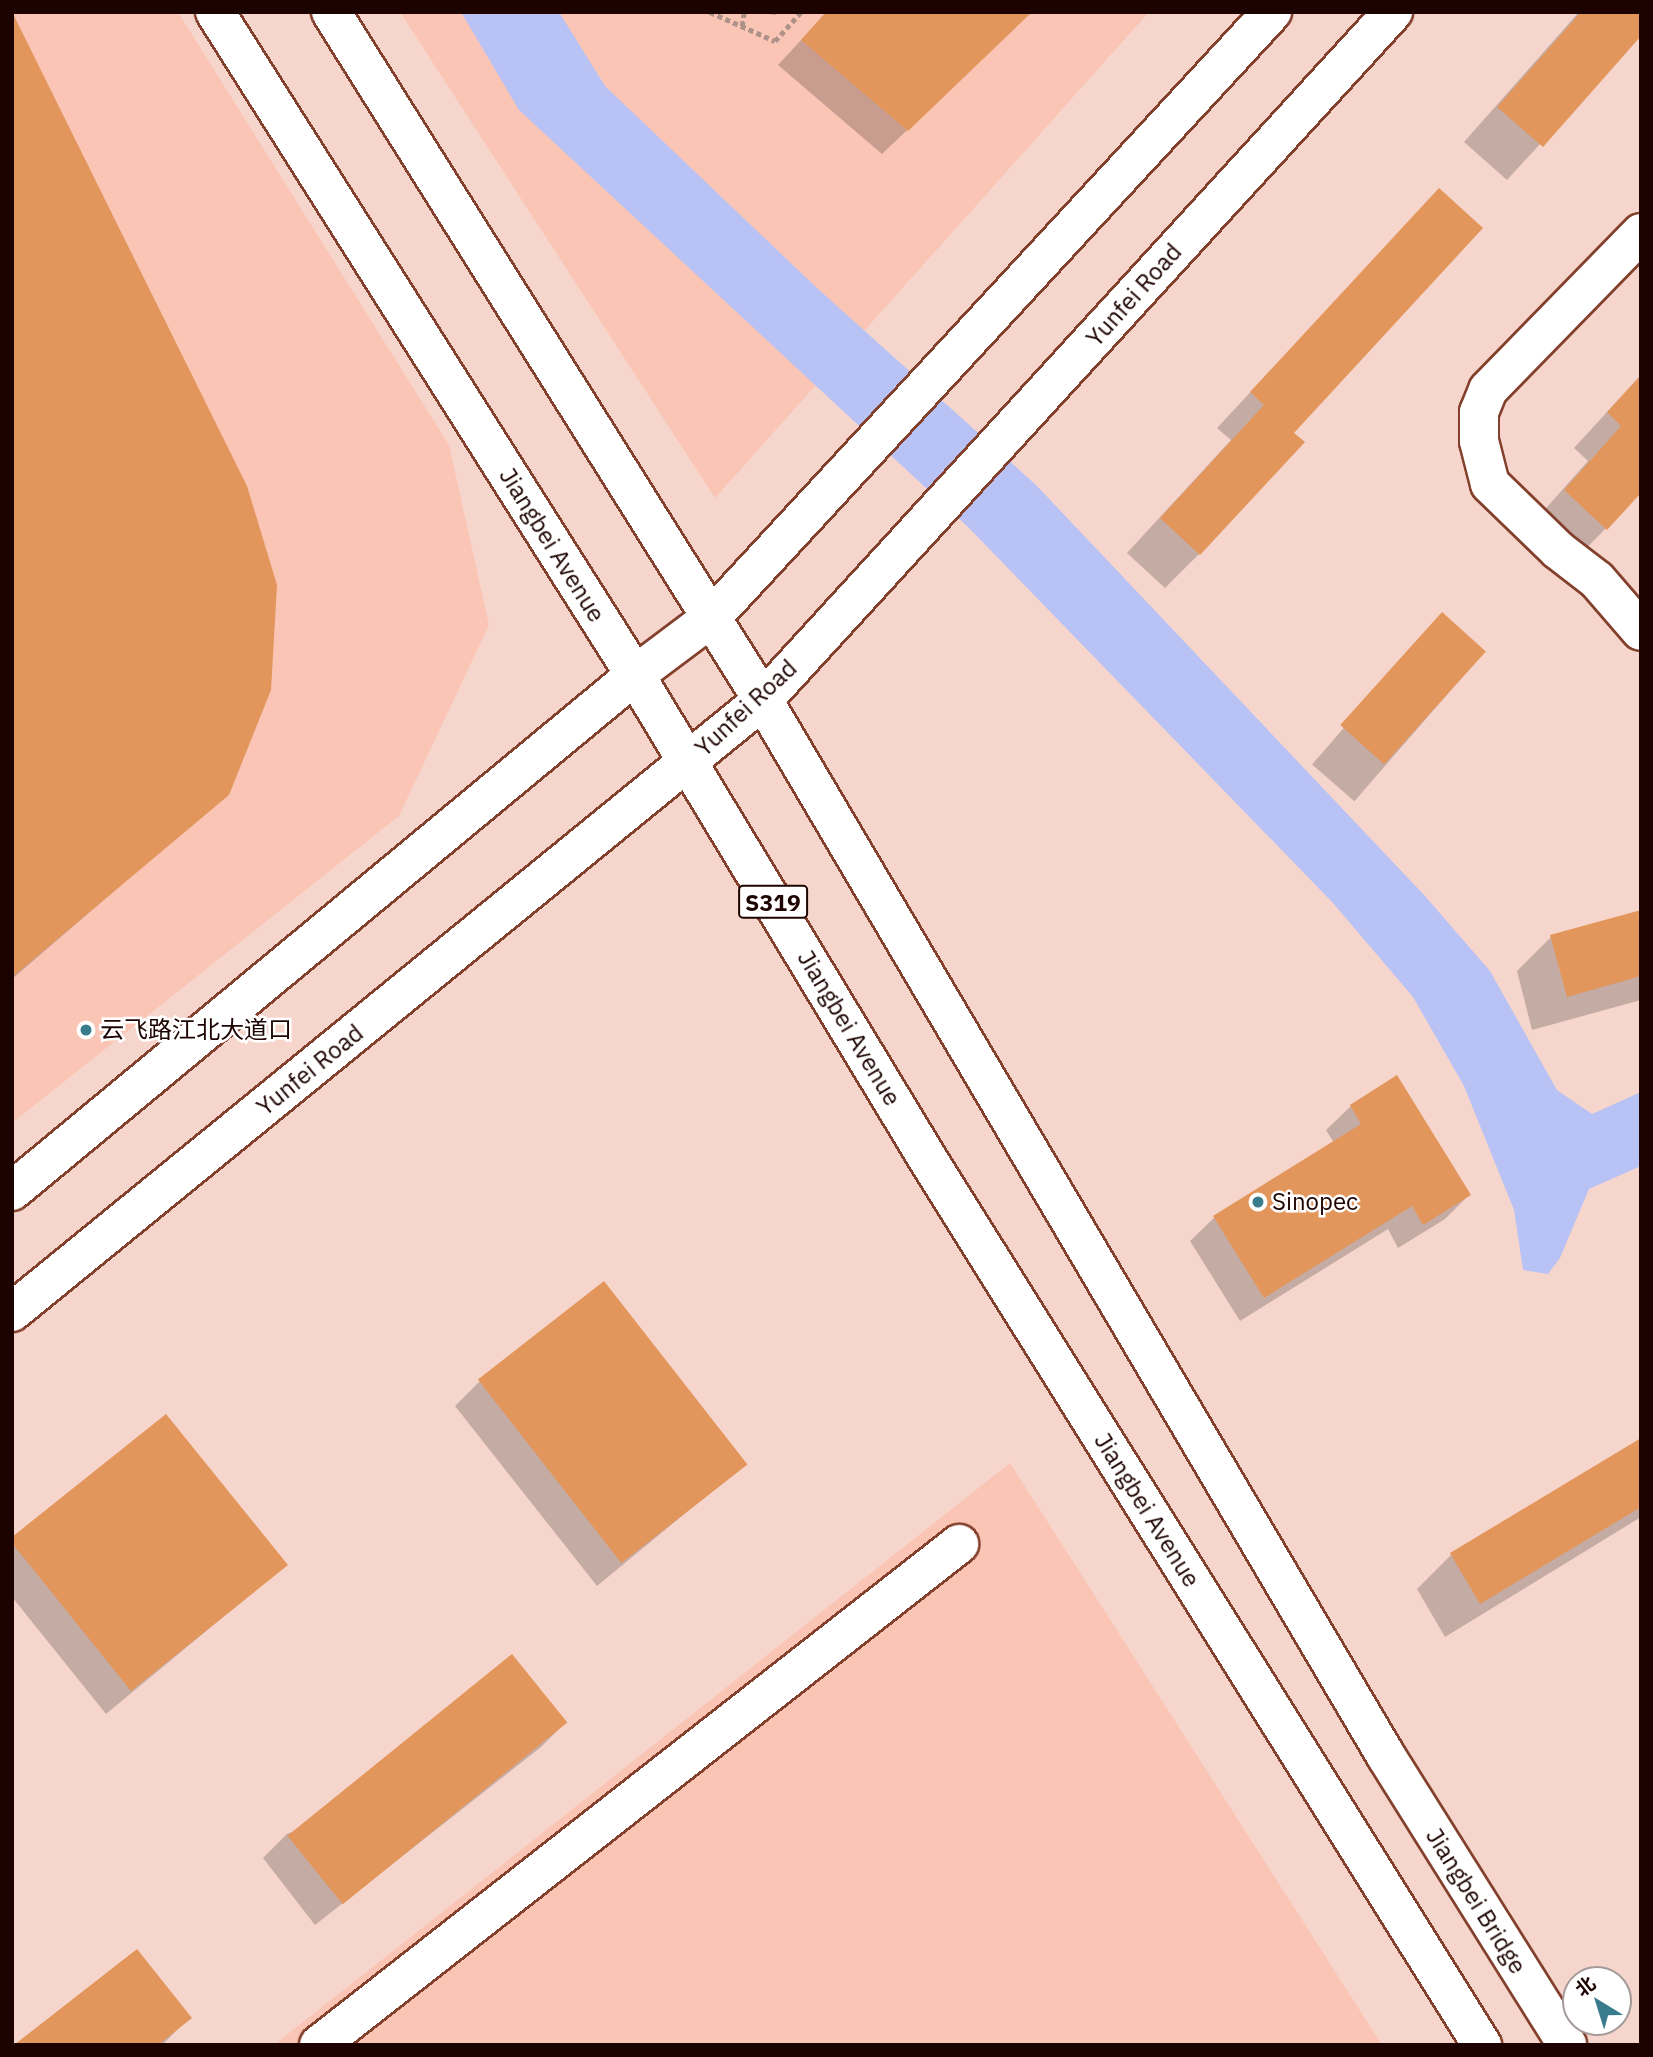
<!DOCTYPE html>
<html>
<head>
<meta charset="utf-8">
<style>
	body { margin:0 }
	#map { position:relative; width:1653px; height:2057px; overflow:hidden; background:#f6d6cc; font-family:"IBM Plex Sans","Noto Sans SC",sans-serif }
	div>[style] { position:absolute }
	.built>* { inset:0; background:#fac5b5 }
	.water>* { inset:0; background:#b9c2f5 }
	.shadow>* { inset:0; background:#0003; transform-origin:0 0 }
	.building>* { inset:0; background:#e2965b; transform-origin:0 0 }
	.path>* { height:4.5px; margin-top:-2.25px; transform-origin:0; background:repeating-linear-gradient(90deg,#ae9189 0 5px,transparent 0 8.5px) }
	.roads { filter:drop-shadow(2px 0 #83402c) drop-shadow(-2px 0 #83402c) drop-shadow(0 2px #83402c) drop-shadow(0 -2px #83402c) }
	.minor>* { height:38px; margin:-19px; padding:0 19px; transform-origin:19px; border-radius:19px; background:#fff }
	.major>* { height:38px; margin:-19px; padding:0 19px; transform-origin:19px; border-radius:19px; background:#fff }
	.dots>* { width:19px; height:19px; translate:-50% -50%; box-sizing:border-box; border:4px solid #fff; border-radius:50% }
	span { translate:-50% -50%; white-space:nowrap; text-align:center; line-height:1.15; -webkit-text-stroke:5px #fff; paint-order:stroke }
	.shield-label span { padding:2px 5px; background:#fff; border:2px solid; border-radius:5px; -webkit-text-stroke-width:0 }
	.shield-label { font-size:23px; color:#1c0300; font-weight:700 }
	.street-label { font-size:24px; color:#1c0300 }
	.poi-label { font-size:24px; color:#1c0300 }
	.left { translate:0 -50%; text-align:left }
	.frame { position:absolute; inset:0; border:14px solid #1c0300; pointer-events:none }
	.north { position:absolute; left:1562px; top:1966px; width:70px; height:70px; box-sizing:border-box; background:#fff; border:2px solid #a49a99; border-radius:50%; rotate:322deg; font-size:19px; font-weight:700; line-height:28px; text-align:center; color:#1c0300 }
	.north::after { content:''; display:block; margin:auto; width:24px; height:32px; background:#397c8d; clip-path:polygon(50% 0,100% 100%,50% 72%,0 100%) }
</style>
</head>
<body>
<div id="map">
	<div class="built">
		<i style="clip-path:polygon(12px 12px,178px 12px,449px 445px,489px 625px,399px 816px,12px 1123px)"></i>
		<i style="clip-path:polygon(400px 12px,1149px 12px,715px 498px)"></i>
		<i style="clip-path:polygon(1010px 1463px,1382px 2045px,274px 2045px)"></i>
	</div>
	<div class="water">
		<i style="clip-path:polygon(461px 12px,559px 12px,605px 86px,817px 288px,1036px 485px,1425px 896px,1490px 971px,1557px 1090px,1592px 1114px,1641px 1092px,1641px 1166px,1589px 1189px,1560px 1258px,1548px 1274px,1523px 1270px,1514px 1210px,1464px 1086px,1413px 997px,1333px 903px,968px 527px,519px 110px)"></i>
	</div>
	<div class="shadow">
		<i style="clip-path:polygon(12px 12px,245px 487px,227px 794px,12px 979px)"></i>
		<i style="clip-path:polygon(753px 12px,778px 12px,776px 15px)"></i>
		<i style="clip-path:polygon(827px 12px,1031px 12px,882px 154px,778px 65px)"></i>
		<i style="clip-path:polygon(1579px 12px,1641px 12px,1641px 34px,1507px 180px,1464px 142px)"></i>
		<i style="clip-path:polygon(1439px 190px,1292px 433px,1199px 554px,1165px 588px,1127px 553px,1231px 440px,1217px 428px)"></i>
		<i style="clip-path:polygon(1641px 375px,1606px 528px,1572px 563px,1531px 525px,1588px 461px,1574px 448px)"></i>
		<i style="left:1442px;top:615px;width:56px;height:198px;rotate:41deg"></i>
		<i style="clip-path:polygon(1641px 912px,1641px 1000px,1532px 1030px,1517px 971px,1551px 937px)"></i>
		<i style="clip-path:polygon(1397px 1078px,1469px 1195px,1445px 1219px,1398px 1248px,1388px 1229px,1240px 1321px,1190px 1241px,1215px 1217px,1334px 1143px,1326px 1130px,1351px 1106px)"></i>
		<i style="clip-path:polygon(479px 1382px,745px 1464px,597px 1586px,455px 1406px)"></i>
		<i style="clip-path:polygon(1641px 1441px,1641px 1517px,1445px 1637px,1417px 1589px,1451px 1555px)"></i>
		<i style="clip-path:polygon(12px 1539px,286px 1565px,106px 1714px,12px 1597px)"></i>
		<i style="clip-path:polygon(565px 1723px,541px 1747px,315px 1925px,263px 1858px,287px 1834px)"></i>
		<i style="clip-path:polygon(189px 2018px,162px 2045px,17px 2045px)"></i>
	</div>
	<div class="building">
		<i style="clip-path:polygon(12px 12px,247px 486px,277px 585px,271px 690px,229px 795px,12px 977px)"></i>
		<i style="clip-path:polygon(826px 12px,1032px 12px,908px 131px,801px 40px)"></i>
		<i style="clip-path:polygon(1581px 12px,1641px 12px,1641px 36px,1543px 147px,1497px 107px)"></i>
		<i style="clip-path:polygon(1439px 188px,1483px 228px,1294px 433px,1305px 442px,1200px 555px,1160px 518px,1264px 405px,1250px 392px)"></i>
		<i style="clip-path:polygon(1641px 375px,1641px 493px,1607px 530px,1564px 490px,1621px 426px,1607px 412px)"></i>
		<i style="left:1442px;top:612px;width:59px;height:152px;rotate:42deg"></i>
		<i style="clip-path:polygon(1641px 910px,1641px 976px,1567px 997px,1550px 935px)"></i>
		<i style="clip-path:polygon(1397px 1075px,1471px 1195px,1423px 1225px,1412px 1206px,1264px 1298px,1213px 1216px,1361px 1124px,1350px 1105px)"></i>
		<i style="left:604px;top:1281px;width:233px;height:160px;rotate:52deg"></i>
		<i style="clip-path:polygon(166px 1414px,288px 1565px,131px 1691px,12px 1543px,12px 1537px)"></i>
		<i style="clip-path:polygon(1641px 1438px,1641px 1507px,1480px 1604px,1450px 1553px)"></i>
		<i style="left:512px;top:1654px;width:88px;height:289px;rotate:51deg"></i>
		<i style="clip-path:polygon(137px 1949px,192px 2018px,158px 2045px,14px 2045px)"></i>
	</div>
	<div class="path">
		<i style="left:710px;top:12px;width:71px;rotate:24deg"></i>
		<i style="left:775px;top:41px;width:39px;rotate:-48deg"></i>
		<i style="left:742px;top:26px;width:14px;rotate:-82deg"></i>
	</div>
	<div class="roads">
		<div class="minor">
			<i style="left:1641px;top:233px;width:219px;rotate:134.3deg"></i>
			<i style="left:1488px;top:390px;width:24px;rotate:112deg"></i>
			<i style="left:1479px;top:412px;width:29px;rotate:90deg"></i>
			<i style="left:1479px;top:441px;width:44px;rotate:75.7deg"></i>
			<i style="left:1490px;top:484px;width:95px;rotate:44.1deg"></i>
			<i style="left:1558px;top:550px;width:49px;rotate:37.6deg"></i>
			<i style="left:1597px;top:580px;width:67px;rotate:49.2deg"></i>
			<i style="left:319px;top:2045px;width:813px;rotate:-38.05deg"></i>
		</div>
		<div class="major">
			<i style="left:215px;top:12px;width:785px;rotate:57.65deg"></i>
			<i style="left:635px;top:675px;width:568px;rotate:58.83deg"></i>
			<i style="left:929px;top:1161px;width:1043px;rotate:57.97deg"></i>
			<i style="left:331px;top:12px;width:812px;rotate:57.88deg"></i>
			<i style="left:763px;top:700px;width:1226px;rotate:59.46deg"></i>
			<i style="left:1386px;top:1756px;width:341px;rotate:57.9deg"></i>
			<i style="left:12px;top:1191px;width:809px;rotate:-39.63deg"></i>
			<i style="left:635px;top:675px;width:95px;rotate:-36.9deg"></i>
			<i style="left:711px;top:618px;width:826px;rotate:-47.21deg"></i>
			<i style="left:12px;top:1312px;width:969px;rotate:-39.18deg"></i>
			<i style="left:763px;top:700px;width:933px;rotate:-47.52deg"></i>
		</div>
	</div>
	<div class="dots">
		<i style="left:86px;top:1030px;background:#397c8d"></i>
		<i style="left:1258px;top:1202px;background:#397c8d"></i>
	</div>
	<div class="shield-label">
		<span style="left:773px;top:902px">S319</span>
	</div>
	<div class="street-label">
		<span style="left:1134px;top:295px;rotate:-48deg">Yunfei Road</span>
		<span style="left:552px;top:545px;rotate:58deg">Jiangbei Avenue</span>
		<span style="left:746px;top:708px;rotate:-43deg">Yunfei Road</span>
		<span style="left:849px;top:1028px;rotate:59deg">Jiangbei Avenue</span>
		<span style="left:310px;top:1070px;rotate:-39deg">Yunfei Road</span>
		<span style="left:1147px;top:1510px;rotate:58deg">Jiangbei Avenue</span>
		<span style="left:1476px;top:1901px;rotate:58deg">Jiangbei Bridge</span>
	</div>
	<div class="poi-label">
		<span class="left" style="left:100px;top:1030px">云飞路江北大道口</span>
		<span class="left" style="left:1272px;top:1202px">Sinopec</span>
	</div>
	<div class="frame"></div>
	<div class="north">北</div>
</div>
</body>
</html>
